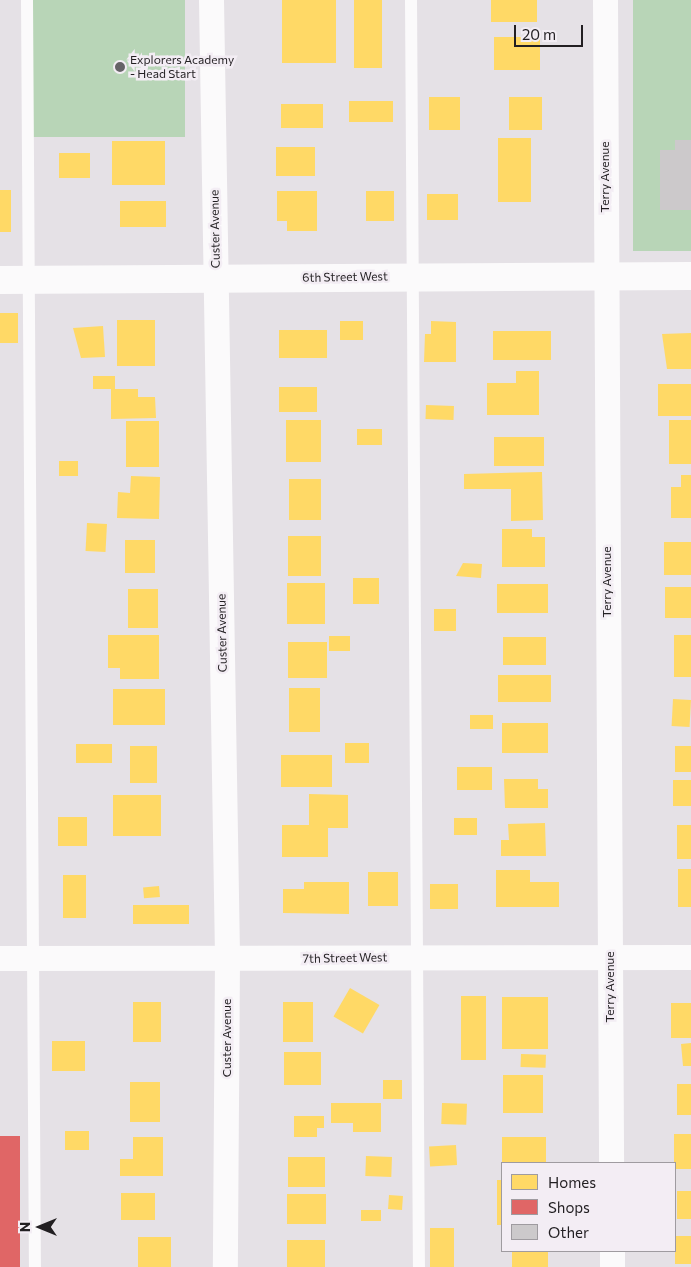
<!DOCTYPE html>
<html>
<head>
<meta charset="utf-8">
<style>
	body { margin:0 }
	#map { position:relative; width:691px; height:1267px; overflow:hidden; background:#e5e1e6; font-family:Commissioner,sans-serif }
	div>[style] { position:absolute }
	.green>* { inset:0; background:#b8d5b7; transform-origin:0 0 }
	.homes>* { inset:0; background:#ffd966; transform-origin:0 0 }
	.shops>* { inset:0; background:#e06666; transform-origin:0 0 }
	.building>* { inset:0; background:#ccc9cb }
	.service>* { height:12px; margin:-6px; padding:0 6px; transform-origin:6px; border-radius:6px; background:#fbfafb }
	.minor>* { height:25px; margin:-12.5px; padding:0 12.5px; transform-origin:12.5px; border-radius:12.5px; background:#fbfafb }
	.tertiary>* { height:28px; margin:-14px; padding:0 14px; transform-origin:14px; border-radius:14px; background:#fbfafb }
	.dots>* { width:14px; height:14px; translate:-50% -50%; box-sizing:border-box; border:2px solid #f3edf4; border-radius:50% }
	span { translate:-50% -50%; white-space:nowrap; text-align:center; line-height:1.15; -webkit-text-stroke:5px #f3edf4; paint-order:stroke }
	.poi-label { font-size:12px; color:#221f22 }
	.left { translate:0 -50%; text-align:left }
	.street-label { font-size:12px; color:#221f22 }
	.legend { position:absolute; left:501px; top:1162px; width:175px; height:90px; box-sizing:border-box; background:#f3edf4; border:1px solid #9f9ba0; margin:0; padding:6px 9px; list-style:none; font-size:15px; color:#221f22 }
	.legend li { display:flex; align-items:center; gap:10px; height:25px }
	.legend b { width:25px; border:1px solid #9f9ba0 }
	.north { position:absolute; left:15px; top:1202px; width:50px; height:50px; -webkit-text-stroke:4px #f3edf4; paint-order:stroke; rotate:270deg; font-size:14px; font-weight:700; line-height:20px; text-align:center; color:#221f22 }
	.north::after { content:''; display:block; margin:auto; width:18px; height:22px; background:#221f22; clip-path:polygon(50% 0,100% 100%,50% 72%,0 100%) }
	.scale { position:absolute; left:514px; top:25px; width:69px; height:22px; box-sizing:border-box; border:2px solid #221f22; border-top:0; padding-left:6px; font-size:15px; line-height:18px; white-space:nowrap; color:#221f22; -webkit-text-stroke:4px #f3edf4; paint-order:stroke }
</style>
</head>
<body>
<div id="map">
	<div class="green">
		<i style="left:27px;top:0;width:158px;height:137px"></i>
		<i style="left:633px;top:0;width:58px;height:251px"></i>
	</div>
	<div class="homes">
		<i style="left:282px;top:0;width:54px;height:63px"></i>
		<i style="left:354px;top:0;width:28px;height:68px"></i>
		<i style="left:491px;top:0;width:46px;height:22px"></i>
		<i style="left:494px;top:37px;width:46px;height:33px"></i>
		<i style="left:429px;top:97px;width:31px;height:33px"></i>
		<i style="left:509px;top:97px;width:33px;height:33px"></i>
		<i style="left:349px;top:101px;width:44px;height:21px"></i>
		<i style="left:281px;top:104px;width:42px;height:24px"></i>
		<i style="left:498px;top:138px;width:33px;height:64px"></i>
		<i style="left:112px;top:141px;width:53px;height:44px"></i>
		<i style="left:276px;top:147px;width:39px;height:29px"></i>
		<i style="left:59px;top:153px;width:31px;height:25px"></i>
		<i style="left:0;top:190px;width:11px;height:42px"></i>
		<i style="clip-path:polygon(277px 191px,317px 191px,317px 231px,287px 231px,287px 221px,277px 221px)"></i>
		<i style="left:366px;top:191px;width:28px;height:30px"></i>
		<i style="left:427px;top:194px;width:31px;height:26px"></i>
		<i style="left:120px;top:201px;width:46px;height:26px"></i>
		<i style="left:0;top:313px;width:18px;height:30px"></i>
		<i style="left:117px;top:320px;width:38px;height:46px"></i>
		<i style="left:340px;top:321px;width:23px;height:19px"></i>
		<i style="clip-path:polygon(431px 321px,456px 322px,456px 362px,424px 362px,425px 334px,431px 334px)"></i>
		<i style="clip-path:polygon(103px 326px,105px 357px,81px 358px,73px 328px)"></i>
		<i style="left:279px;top:330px;width:48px;height:28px"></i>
		<i style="left:551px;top:331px;width:29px;height:58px;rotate:90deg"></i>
		<i style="clip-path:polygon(691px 333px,691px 369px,667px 369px,662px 334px)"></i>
		<i style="clip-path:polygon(516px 371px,539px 371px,539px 415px,487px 415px,487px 383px,516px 383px)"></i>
		<i style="clip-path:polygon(93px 376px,115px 376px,115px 389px,138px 389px,138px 397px,155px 397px,156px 418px,111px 419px,111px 389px,93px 389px)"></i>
		<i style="left:691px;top:384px;width:32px;height:33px;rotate:90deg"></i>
		<i style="left:279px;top:387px;width:38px;height:25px"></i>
		<i style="left:426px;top:405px;width:28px;height:14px;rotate:2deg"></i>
		<i style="left:286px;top:420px;width:35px;height:42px"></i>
		<i style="left:669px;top:420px;width:22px;height:44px"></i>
		<i style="left:126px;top:421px;width:33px;height:46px"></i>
		<i style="left:357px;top:429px;width:25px;height:16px"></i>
		<i style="left:494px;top:437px;width:50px;height:29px"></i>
		<i style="left:59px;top:461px;width:19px;height:15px"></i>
		<i style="clip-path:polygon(542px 472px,543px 520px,511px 521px,511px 489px,464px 489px,464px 474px)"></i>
		<i style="clip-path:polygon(681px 475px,691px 475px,691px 518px,671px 518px,671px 487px,681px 487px)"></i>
		<i style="clip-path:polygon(131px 476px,160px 477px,159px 519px,117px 518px,118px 492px,130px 493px)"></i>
		<i style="left:289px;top:479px;width:32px;height:41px"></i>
		<i style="left:87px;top:523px;width:20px;height:28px;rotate:3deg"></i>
		<i style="clip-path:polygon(502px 529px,532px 529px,532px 537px,545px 537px,545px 567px,502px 567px)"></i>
		<i style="left:288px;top:536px;width:33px;height:40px"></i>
		<i style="left:125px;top:540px;width:30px;height:33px"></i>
		<i style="left:664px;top:542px;width:27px;height:33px"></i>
		<i style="clip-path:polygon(463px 563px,482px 564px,481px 578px,456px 576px)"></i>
		<i style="left:353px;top:578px;width:26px;height:26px"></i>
		<i style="left:287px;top:583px;width:38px;height:41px"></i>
		<i style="left:497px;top:584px;width:51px;height:29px"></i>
		<i style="left:665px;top:587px;width:26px;height:31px"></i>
		<i style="left:128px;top:589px;width:30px;height:39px"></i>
		<i style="left:456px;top:609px;width:22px;height:22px;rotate:90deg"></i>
		<i style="clip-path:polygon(108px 635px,159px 635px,159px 679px,120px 679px,120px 668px,108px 668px)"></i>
		<i style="left:674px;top:635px;width:17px;height:42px"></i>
		<i style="left:329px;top:636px;width:21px;height:15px"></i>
		<i style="left:503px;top:637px;width:43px;height:28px"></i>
		<i style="left:288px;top:642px;width:39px;height:36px"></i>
		<i style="left:498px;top:675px;width:53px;height:27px"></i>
		<i style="left:289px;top:688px;width:31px;height:44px"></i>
		<i style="left:113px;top:689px;width:52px;height:36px"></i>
		<i style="left:673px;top:699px;width:18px;height:27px;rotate:3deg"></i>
		<i style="left:470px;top:715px;width:23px;height:14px"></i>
		<i style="left:502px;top:723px;width:46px;height:30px"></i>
		<i style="left:345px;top:743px;width:24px;height:20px"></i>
		<i style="left:76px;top:744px;width:36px;height:19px"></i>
		<i style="left:130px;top:746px;width:27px;height:37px"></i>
		<i style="left:675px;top:746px;width:16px;height:26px"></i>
		<i style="left:281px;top:755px;width:51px;height:32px"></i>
		<i style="left:457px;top:767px;width:35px;height:23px"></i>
		<i style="clip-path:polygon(504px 779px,538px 779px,538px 789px,548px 789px,548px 808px,505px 808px)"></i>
		<i style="left:673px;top:780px;width:18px;height:26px"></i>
		<i style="clip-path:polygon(309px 794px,348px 795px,348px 828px,328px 828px,328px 857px,282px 857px,282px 825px,309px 825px)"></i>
		<i style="left:113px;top:795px;width:48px;height:41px"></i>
		<i style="left:58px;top:817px;width:29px;height:29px"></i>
		<i style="left:454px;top:818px;width:23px;height:17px"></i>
		<i style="clip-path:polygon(545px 823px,546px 856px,501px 856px,501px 840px,509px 840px,508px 824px)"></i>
		<i style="left:677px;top:825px;width:14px;height:34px"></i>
		<i style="left:678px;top:869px;width:13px;height:38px"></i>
		<i style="clip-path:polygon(496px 870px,530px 870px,530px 882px,559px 882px,559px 907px,496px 907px)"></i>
		<i style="left:368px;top:872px;width:30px;height:34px"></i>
		<i style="left:63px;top:875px;width:23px;height:43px"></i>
		<i style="clip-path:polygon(304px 882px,349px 882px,349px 914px,283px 913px,283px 889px,304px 889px)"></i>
		<i style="left:430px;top:884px;width:28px;height:25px"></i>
		<i style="left:159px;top:886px;width:11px;height:16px;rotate:85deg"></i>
		<i style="left:133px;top:905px;width:56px;height:19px"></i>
		<i style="left:350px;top:988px;width:34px;height:33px;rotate:30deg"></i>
		<i style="left:461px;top:996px;width:25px;height:64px"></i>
		<i style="left:502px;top:997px;width:46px;height:52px"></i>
		<i style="left:133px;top:1002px;width:28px;height:40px"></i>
		<i style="left:283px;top:1002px;width:30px;height:40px"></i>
		<i style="left:671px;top:1003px;width:20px;height:35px"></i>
		<i style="left:52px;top:1041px;width:33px;height:30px"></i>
		<i style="clip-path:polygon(691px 1043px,691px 1066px,683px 1066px,681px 1044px)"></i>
		<i style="left:284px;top:1052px;width:37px;height:33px"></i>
		<i style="left:521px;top:1054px;width:25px;height:13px;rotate:2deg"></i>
		<i style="left:503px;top:1075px;width:40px;height:38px"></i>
		<i style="left:383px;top:1080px;width:19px;height:19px"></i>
		<i style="left:130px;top:1082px;width:30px;height:40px"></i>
		<i style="left:677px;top:1084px;width:14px;height:31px"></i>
		<i style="clip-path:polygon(331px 1103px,381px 1103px,381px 1132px,353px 1132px,353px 1123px,331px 1123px)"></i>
		<i style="left:442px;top:1103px;width:25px;height:21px;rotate:2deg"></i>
		<i style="clip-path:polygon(294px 1116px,324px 1116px,324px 1128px,317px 1128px,317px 1137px,294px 1137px)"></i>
		<i style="left:65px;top:1131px;width:24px;height:19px"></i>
		<i style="left:674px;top:1134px;width:17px;height:35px"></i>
		<i style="clip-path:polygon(133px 1137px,163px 1137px,163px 1176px,120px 1176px,120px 1159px,133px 1159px)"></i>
		<i style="left:502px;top:1137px;width:44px;height:26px"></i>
		<i style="left:456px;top:1145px;width:20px;height:27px;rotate:87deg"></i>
		<i style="left:366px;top:1156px;width:26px;height:20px;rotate:2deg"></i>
		<i style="left:288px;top:1157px;width:37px;height:30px"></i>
		<i style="left:497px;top:1180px;width:5px;height:45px"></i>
		<i style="left:677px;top:1191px;width:14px;height:28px"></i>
		<i style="left:121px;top:1193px;width:34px;height:27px"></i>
		<i style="left:287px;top:1194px;width:39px;height:30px"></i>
		<i style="left:389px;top:1195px;width:14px;height:14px;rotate:4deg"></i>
		<i style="left:361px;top:1210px;width:20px;height:11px"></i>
		<i style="left:430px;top:1228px;width:24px;height:39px"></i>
		<i style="left:675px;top:1236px;width:16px;height:28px"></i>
		<i style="left:138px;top:1237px;width:33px;height:30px"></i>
		<i style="left:287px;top:1240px;width:38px;height:27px"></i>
		<i style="left:512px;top:1251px;width:36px;height:16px"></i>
	</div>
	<div class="shops">
		<i style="left:0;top:1136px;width:20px;height:131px"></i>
	</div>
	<div class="building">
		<i style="clip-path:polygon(675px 140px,691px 140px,691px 210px,660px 210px,660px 150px,675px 150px)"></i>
	</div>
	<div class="service">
		<i style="left:27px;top:0;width:1267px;rotate:89.64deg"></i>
		<i style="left:411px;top:0;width:1267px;rotate:89.64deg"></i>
	</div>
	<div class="minor">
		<i style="left:211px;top:0;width:959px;rotate:89.04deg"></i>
		<i style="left:227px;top:959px;width:308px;rotate:90.4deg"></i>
		<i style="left:605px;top:0;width:1163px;rotate:89.7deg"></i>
		<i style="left:0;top:958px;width:691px;rotate:-0.08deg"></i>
		<i style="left:612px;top:1251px;width:16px;rotate:90deg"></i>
	</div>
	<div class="tertiary">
		<i style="left:0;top:280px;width:691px;rotate:-0.33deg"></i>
	</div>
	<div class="dots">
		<i style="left:120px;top:67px;background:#666367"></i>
	</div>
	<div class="poi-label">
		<span class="left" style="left:130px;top:67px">Explorers Academy<br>- Head Start</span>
	</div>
	<div class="street-label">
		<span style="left:605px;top:177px;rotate:-90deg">Terry Avenue</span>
		<span style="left:215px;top:229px;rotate:-91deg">Custer Avenue</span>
		<span style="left:345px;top:277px;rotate:-1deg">6th Street West</span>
		<span style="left:607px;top:582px;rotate:-90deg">Terry Avenue</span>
		<span style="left:222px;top:633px;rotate:-91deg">Custer Avenue</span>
		<span style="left:345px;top:958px;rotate:-1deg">7th Street West</span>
		<span style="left:610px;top:987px;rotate:-90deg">Terry Avenue</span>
		<span style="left:227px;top:1038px;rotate:-90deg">Custer Avenue</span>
	</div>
	<ul class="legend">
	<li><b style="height:14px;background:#ffd966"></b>Homes</li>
	<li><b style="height:14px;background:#e06666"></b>Shops</li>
	<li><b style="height:14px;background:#ccc9cb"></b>Other</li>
	</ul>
	<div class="north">N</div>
	<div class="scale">20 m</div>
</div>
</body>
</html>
